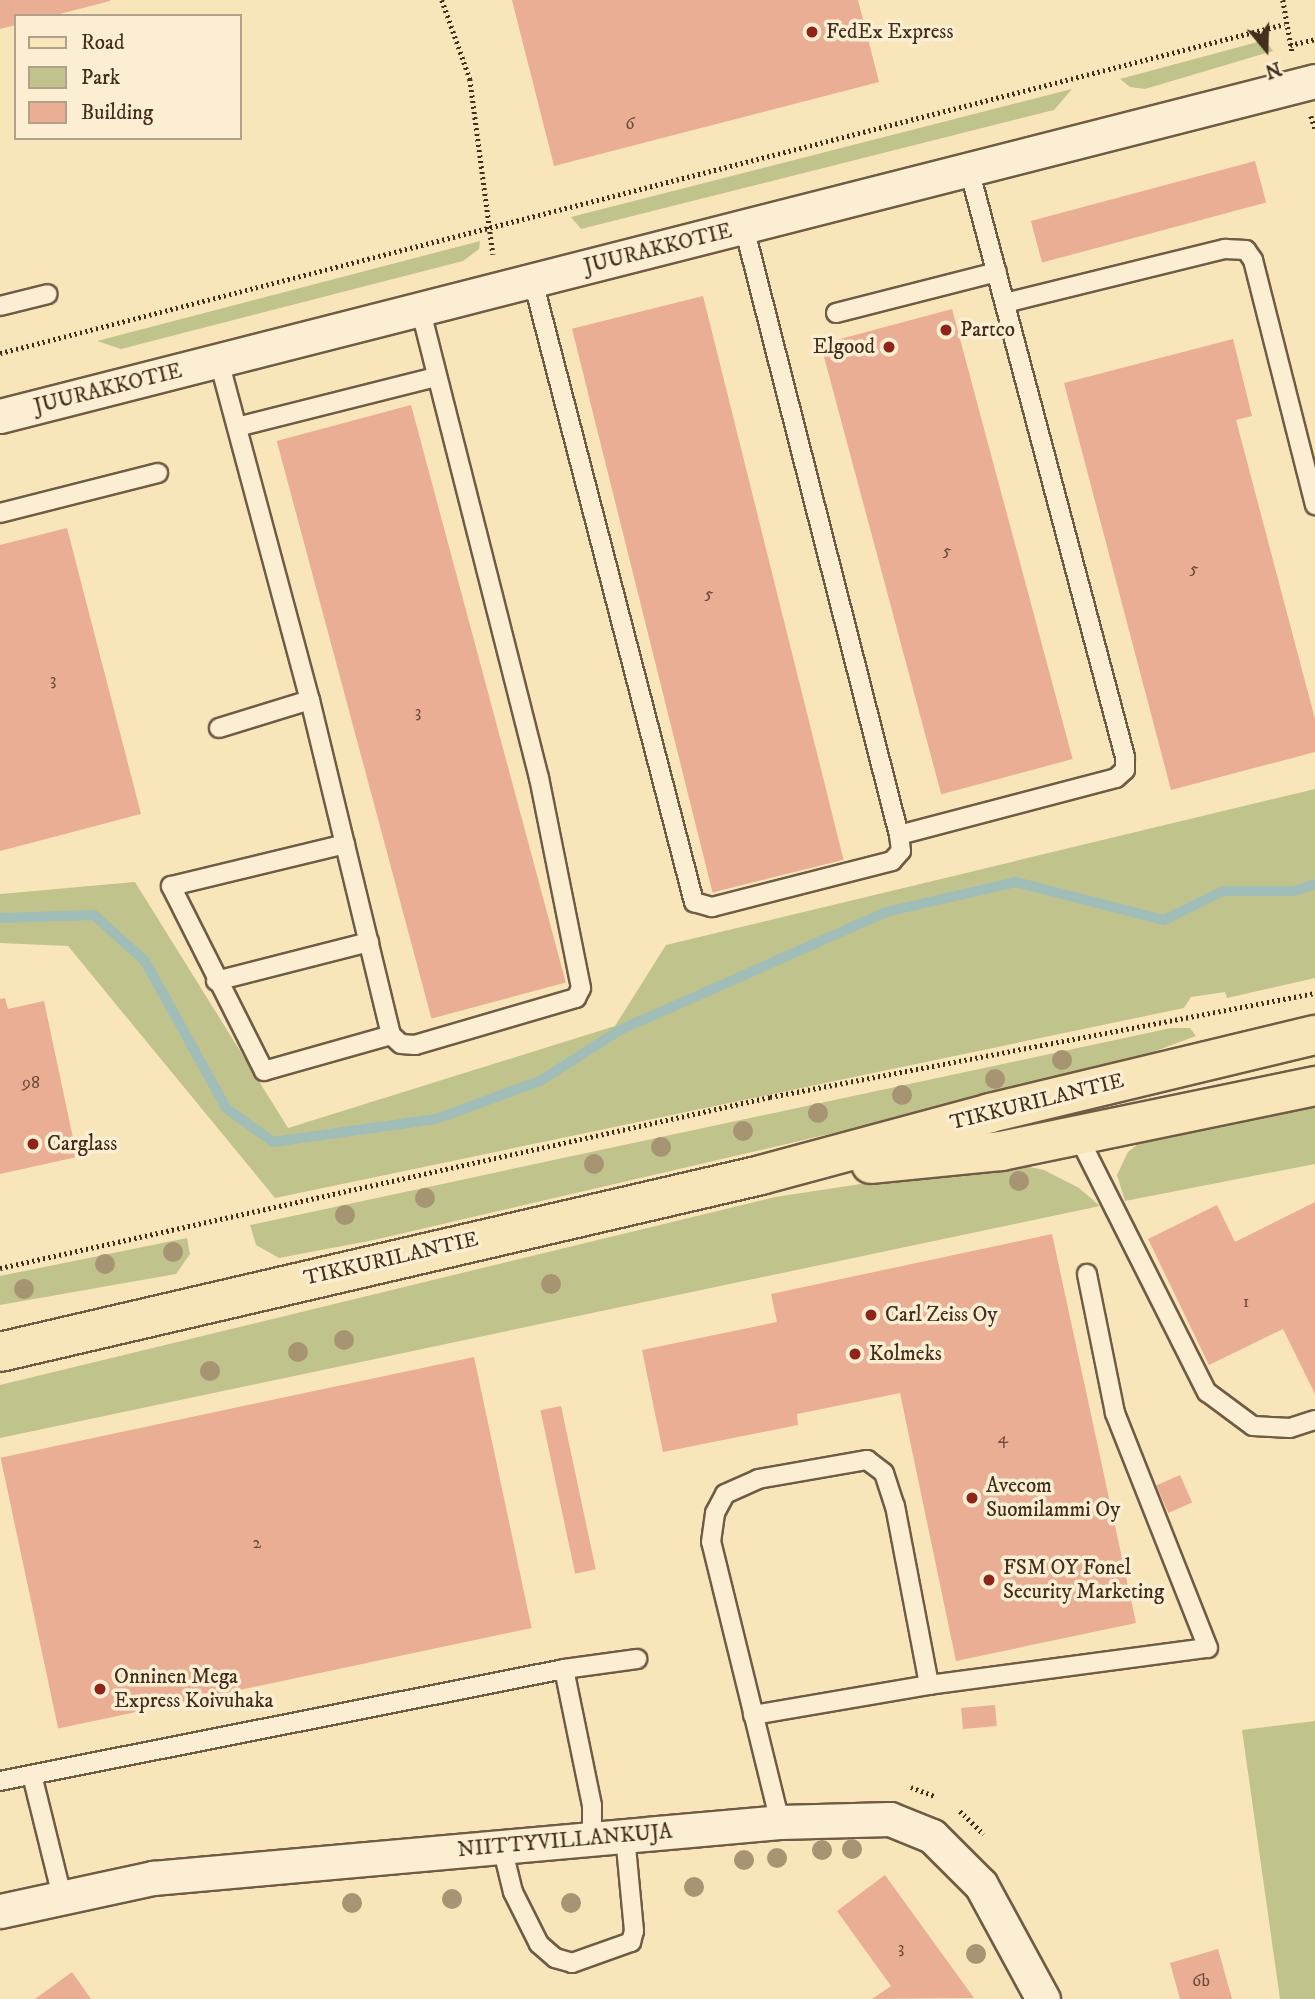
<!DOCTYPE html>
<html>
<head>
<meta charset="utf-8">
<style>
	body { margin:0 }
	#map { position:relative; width:1315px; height:1999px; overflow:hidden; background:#f9e5ba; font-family:"IM FELL DW Pica",serif }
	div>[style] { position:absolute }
	.green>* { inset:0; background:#c1c38d }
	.stream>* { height:10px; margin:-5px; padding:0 5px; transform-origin:5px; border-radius:5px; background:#a0bdb8 }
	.building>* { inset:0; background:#eaae94; transform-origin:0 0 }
	.path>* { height:4.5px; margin-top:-2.25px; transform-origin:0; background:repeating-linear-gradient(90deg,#432d1c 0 2px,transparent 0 5.5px) }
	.roads { filter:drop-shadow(2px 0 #705b44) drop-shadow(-2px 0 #705b44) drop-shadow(0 2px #705b44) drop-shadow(0 -2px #705b44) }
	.service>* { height:18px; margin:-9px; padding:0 9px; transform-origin:9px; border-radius:9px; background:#fbeed2 }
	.minor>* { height:33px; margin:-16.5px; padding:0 16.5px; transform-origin:16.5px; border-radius:16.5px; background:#fbeed2 }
	.primary>* { height:38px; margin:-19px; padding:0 19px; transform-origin:19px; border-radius:19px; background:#f9e5ba }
	.trees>* { width:20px; height:20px; margin:-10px; border-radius:50%; background:#a69472 }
	.dots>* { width:19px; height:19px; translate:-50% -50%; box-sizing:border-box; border:4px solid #fbeed2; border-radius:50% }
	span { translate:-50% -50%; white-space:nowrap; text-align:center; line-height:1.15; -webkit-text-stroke:7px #fbeed2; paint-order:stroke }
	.number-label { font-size:18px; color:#6d4d3a }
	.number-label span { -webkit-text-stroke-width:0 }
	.poi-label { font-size:21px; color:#432d1c }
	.left { translate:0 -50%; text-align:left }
	.right { translate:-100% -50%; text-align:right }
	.street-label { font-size:21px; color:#432d1c }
	.legend { position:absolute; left:14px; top:14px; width:228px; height:126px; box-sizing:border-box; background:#fbeed2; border:2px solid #b1a189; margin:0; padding:9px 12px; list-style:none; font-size:21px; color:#432d1c }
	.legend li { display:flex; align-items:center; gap:14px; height:35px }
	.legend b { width:35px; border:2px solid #b1a189 }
	.north { position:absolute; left:1231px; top:14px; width:70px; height:70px; -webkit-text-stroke:5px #fbeed2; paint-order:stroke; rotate:161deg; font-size:19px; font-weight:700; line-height:28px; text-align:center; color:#432d1c }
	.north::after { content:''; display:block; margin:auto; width:24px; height:32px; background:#432d1c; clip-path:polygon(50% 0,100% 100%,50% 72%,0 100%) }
</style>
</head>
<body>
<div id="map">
	<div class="green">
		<i style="clip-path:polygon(1265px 40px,1273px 51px,1145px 89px,1130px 87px,1120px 79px)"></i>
		<i style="clip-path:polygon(1072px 89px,1054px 110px,581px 229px,571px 217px)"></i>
		<i style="clip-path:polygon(480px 241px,479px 249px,463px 261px,121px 349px,97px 341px)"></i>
		<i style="clip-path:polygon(1315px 789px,1315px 978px,1227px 998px,1225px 992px,1191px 997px,1184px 1008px,275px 1198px,68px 946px,0 943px,0 894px,135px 882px,288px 1128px,615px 1026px,666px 945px)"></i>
		<i style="clip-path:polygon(1171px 1028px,1190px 1028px,1196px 1036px,1104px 1070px,374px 1240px,279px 1258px,256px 1245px,250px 1225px)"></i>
		<i style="clip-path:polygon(1315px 1103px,1315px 1164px,1125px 1201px,1117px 1175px,1128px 1152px,1138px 1144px)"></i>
		<i style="clip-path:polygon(1005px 1162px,1044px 1170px,1079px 1188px,1100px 1206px,0 1438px,0 1385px,775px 1197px)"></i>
		<i style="clip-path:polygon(187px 1238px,190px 1254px,176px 1274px,0 1305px,0 1276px)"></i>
		<i style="clip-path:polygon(1315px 1721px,1315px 1999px,1280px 1999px,1242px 1730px)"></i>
	</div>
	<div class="stream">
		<i style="left:0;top:918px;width:94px;rotate:-1.8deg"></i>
		<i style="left:94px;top:915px;width:69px;rotate:42deg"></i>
		<i style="left:145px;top:961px;width:168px;rotate:61.1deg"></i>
		<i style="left:226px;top:1108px;width:58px;rotate:35.9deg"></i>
		<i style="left:273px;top:1142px;width:165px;rotate:-8deg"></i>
		<i style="left:436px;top:1119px;width:111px;rotate:-20.1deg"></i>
		<i style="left:540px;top:1081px;width:95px;rotate:-32.5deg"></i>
		<i style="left:620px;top:1030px;width:291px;rotate:-23.9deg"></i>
		<i style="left:886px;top:912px;width:133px;rotate:-13deg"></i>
		<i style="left:1016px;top:882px;width:153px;rotate:14.4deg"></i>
		<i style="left:1164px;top:920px;width:66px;rotate:-26.2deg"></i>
		<i style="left:1223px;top:891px;width:71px"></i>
		<i style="left:1294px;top:891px;width:22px;rotate:-18deg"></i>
	</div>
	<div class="building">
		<i style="clip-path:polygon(0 0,110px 0,110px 1px,52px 16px,16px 16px,16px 25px,0 29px)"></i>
		<i style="clip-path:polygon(512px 0,858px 0,879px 82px,554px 166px)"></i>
		<i style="left:1255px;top:161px;width:43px;height:232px;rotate:75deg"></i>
		<i style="left:703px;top:296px;width:581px;height:135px;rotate:76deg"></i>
		<i style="left:952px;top:309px;width:466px;height:136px;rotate:75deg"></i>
		<i style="clip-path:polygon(1233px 339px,1252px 416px,1236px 420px,1315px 719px,1315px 752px,1171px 790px,1064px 383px)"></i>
		<i style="left:411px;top:405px;width:598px;height:139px;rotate:75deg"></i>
		<i style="clip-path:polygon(67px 528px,141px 814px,0 851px,0 545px)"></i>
		<i style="clip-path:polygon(5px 998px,8px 1009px,44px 1001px,77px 1157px,0 1174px,0 999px)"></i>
		<i style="clip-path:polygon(1315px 1202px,1315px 1394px,1283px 1329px,1209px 1365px,1148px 1239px,1217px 1205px,1235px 1242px)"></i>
		<i style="clip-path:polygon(1052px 1234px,1136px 1623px,956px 1661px,900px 1393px,797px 1414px,798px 1425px,663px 1452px,642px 1350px,777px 1322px,771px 1294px)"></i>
		<i style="left:474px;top:1357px;width:277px;height:484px;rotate:78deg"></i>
		<i style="left:561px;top:1406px;width:167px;height:21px;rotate:78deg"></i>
		<i style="left:1180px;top:1475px;width:30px;height:26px;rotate:66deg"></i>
		<i style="left:995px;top:1705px;width:21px;height:34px;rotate:85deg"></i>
		<i style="clip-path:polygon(885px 1875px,974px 1998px,872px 1999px,891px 1986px,837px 1911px)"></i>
		<i style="clip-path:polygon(1218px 1949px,1232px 1999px,1180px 1999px,1170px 1963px)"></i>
		<i style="clip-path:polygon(72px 1972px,91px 1999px,35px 1999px)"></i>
	</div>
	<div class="path">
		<i style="left:442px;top:0;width:84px;rotate:70.5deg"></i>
		<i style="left:470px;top:79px;width:177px;rotate:82.5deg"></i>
		<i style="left:1283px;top:0;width:52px;rotate:80deg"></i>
		<i style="left:1290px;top:45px;width:26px;rotate:-13deg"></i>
		<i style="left:1311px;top:116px;width:13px;rotate:72deg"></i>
		<i style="left:0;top:353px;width:1326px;rotate:-14.36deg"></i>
		<i style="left:0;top:1268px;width:789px;rotate:-12.52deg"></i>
		<i style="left:770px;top:1097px;width:555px;rotate:-10.8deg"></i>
		<i style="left:911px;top:1787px;width:26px;rotate:21deg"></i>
		<i style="left:960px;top:1811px;width:33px;rotate:44deg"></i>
	</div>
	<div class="roads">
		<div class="service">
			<i style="left:744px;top:227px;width:627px;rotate:75.7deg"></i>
			<i style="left:899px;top:835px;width:224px;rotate:-14.7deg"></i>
			<i style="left:1116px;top:778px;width:12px;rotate:-42deg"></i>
			<i style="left:1125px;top:770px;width:13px;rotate:-90deg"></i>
			<i style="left:1125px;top:757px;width:608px;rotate:-104.86deg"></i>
			<i style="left:533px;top:281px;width:642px;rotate:75.47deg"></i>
			<i style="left:694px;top:902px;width:19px;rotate:16deg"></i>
			<i style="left:712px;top:907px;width:186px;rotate:-14.3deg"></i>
			<i style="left:892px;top:861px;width:13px;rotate:-48deg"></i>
			<i style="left:901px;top:851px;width:16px;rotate:-97deg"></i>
			<i style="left:1005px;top:303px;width:227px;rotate:-13.8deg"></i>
			<i style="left:1225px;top:249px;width:21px;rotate:3deg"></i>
			<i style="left:1246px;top:250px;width:12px;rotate:55deg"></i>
			<i style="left:1253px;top:260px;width:253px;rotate:75.8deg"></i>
			<i style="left:0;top:306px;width:49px;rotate:-14deg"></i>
			<i style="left:836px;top:313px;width:166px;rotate:-14.3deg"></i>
			<i style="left:219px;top:361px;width:351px;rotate:75deg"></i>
			<i style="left:310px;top:700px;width:345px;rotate:76.4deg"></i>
			<i style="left:391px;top:1035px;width:13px;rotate:42deg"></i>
			<i style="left:401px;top:1044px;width:14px;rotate:4deg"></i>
			<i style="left:415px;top:1045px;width:168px;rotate:-16.3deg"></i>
			<i style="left:576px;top:998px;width:11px;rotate:-63deg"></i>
			<i style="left:581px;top:988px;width:214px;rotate:-101.3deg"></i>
			<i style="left:539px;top:778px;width:484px;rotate:-104.2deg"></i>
			<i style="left:237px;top:427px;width:205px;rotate:-14.1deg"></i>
			<i style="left:0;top:513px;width:163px;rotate:-14.2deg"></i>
			<i style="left:219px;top:728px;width:95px;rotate:-17.1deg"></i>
			<i style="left:345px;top:844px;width:179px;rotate:166.4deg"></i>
			<i style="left:171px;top:886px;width:207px;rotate:63.3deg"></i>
			<i style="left:264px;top:1071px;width:132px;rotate:-15.8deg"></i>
			<i style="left:216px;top:981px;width:158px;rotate:-14.3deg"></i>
			<i style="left:1078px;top:1136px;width:287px;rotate:63.3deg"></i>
			<i style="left:1207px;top:1392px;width:57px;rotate:36.5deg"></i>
			<i style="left:1253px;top:1426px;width:37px;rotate:3deg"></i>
			<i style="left:1290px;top:1428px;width:26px;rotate:-18deg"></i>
			<i style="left:564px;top:1669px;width:140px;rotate:78.4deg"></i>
			<i style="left:592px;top:1806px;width:33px;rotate:90deg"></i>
			<i style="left:753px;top:1715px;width:179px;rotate:-9.7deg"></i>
			<i style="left:929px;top:1685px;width:281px;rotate:-7.6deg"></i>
			<i style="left:1208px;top:1648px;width:253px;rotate:-111.6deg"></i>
			<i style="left:1115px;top:1413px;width:142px;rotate:-101.4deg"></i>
			<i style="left:32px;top:1775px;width:125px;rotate:76.1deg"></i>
			<i style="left:0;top:1781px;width:575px;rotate:-11.23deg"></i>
			<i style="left:564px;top:1669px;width:74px;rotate:-7.8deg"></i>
			<i style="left:780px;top:1822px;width:288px;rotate:-103.8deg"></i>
			<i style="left:711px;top:1542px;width:29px;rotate:-82deg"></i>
			<i style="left:715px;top:1513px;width:21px;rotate:-62deg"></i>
			<i style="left:725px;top:1494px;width:36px;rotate:-24deg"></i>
			<i style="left:758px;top:1479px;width:111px;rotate:-9.9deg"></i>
			<i style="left:867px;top:1460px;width:21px;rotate:37deg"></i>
			<i style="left:884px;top:1473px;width:35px;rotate:72deg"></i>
			<i style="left:895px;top:1506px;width:182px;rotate:79.2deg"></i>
			<i style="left:502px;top:1847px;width:46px;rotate:76.3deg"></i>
			<i style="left:513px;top:1892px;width:58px;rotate:63.4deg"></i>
			<i style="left:539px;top:1944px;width:21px;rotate:41deg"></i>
			<i style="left:555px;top:1958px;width:18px;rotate:16deg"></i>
			<i style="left:572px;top:1963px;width:63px;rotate:-19.6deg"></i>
			<i style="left:631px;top:1942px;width:11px;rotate:-75deg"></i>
			<i style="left:634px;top:1931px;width:95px;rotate:-95.4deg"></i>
		</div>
		<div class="minor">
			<i style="left:0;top:416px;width:1357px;rotate:-14.29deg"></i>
			<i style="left:0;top:1911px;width:157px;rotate:-12.2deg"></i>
			<i style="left:153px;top:1878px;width:629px;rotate:-5.1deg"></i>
			<i style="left:780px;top:1822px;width:110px;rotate:-1.6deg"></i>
			<i style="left:890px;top:1819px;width:45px;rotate:22deg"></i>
			<i style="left:932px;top:1836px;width:69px;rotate:45deg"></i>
			<i style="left:981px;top:1885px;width:130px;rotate:61.5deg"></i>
		</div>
		<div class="primary">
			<i style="left:871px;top:1164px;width:131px;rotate:-5.7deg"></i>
			<i style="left:1001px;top:1151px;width:321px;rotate:-11.7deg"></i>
			<i style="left:0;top:1352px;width:781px;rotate:-13.09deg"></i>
			<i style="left:761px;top:1175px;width:237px;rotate:-15.1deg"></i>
			<i style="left:990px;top:1113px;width:334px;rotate:-13.5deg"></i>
		</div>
	</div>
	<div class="trees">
		<i style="left:1062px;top:1060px"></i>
		<i style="left:995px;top:1079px"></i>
		<i style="left:902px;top:1095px"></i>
		<i style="left:818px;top:1113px"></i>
		<i style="left:743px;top:1131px"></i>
		<i style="left:661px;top:1147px"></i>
		<i style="left:594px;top:1164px"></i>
		<i style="left:1019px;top:1181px"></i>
		<i style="left:425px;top:1198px"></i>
		<i style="left:345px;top:1215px"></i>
		<i style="left:173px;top:1252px"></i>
		<i style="left:105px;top:1264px"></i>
		<i style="left:551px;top:1284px"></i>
		<i style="left:24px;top:1289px"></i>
		<i style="left:344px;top:1340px"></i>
		<i style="left:298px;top:1352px"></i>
		<i style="left:210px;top:1371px"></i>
		<i style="left:852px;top:1849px"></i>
		<i style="left:822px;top:1850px"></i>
		<i style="left:777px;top:1858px"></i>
		<i style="left:744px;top:1860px"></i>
		<i style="left:694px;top:1887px"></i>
		<i style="left:452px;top:1899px"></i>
		<i style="left:352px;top:1903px"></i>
		<i style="left:571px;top:1903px"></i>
		<i style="left:976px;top:1954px"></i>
	</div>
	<div class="dots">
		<i style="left:812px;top:32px;background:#8f2418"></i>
		<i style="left:946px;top:330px;background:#8f2418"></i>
		<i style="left:889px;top:347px;background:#8f2418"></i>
		<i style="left:33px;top:1144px;background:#8f2418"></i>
		<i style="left:871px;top:1315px;background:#8f2418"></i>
		<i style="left:855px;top:1354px;background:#8f2418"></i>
		<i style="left:972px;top:1498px;background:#8f2418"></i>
		<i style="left:989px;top:1580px;background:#8f2418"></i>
		<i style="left:100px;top:1689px;background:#8f2418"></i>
	</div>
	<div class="number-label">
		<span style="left:630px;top:124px">6</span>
		<span style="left:947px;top:551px">5</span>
		<span style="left:1194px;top:569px">5</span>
		<span style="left:709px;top:594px">5</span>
		<span style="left:53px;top:680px">3</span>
		<span style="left:418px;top:712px">3</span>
		<span style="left:31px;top:1083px">98</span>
		<span style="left:1246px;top:1302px">1</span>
		<span style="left:1003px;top:1438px">4</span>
		<span style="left:257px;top:1543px">2</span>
		<span style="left:901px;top:1948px">3</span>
		<span style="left:1201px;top:1981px">6b</span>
	</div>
	<div class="poi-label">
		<span class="left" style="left:826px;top:32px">FedEx Express</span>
		<span class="left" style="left:960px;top:330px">Partco</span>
		<span class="right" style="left:875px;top:347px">Elgood</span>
		<span class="left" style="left:47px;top:1144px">Carglass</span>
		<span class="left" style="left:885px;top:1315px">Carl Zeiss Oy</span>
		<span class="left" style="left:869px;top:1354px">Kolmeks</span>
		<span class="left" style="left:986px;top:1498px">Avecom<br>Suomilammi Oy</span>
		<span class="left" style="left:1003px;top:1580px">FSM OY Fonel<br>Security Marketing</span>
		<span class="left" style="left:114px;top:1689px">Onninen Mega<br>Express Koivuhaka</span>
	</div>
	<div class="street-label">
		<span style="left:658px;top:249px;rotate:-14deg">JUURAKKOTIE</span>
		<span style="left:108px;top:389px;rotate:-14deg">JUURAKKOTIE</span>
		<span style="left:1037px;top:1102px;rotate:-14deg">TIKKURILANTIE</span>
		<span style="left:391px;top:1259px;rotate:-13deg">TIKKURILANTIE</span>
		<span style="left:565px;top:1841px;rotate:-5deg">NIITTYVILLANKUJA</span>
	</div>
	<ul class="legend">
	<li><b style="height:9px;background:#f9e5ba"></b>Road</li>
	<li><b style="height:19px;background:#c1c38d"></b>Park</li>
	<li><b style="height:19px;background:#eaae94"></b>Building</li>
	</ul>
	<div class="north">N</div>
</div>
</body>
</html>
